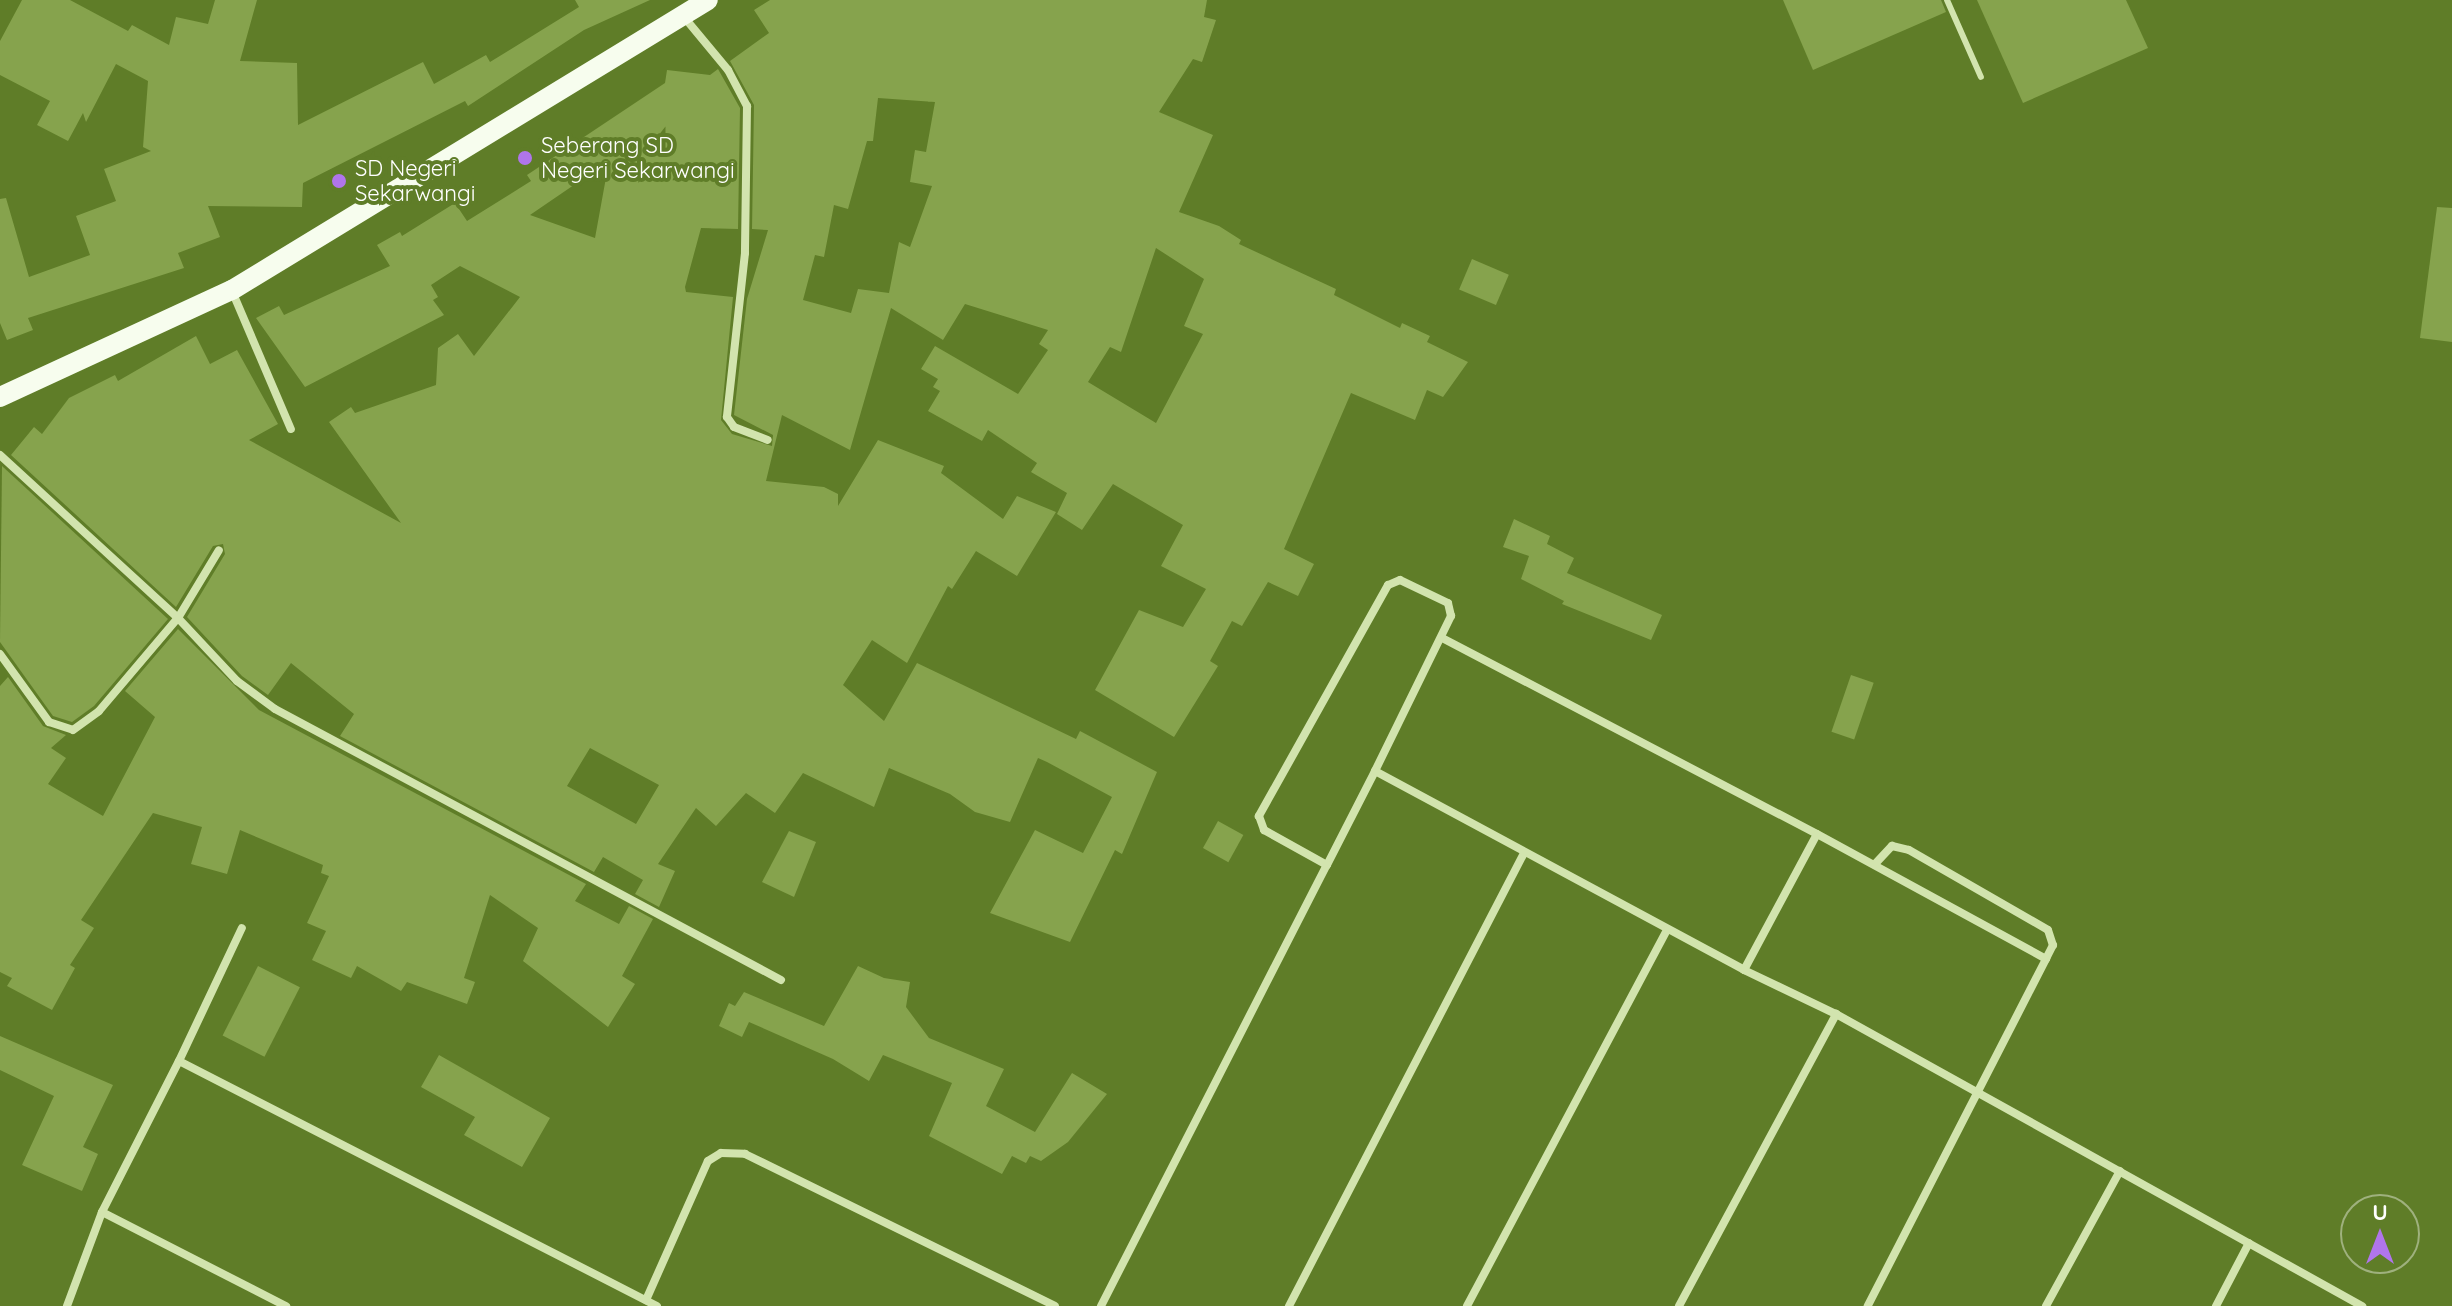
<!DOCTYPE html>
<html>
<head>
<meta charset="utf-8">
<style>
	body { margin:0 }
	#map { position:relative; width:2452px; height:1306px; overflow:hidden; background:#5f7d28; font-family:Quicksand,sans-serif }
	div>[style] { position:absolute }
	.building>* { inset:0; background:#86a34d; transform-origin:0 0 }
	.lane>* { height:6px; margin:-3px; padding:0 3px; transform-origin:3px; border-radius:3px; background:#d2e4ae }
	.street>* { height:8px; margin:-4px; padding:0 4px; transform-origin:4px; border-radius:4px; background:#d2e4ae }
	.primary>* { height:20px; margin:-10px; padding:0 10px; transform-origin:10px; border-radius:10px; background:#f7fdee }
	.dots>* { width:22px; height:22px; translate:-50% -50%; box-sizing:border-box; border:4px solid #5f7d28; border-radius:50% }
	span { translate:-50% -50%; white-space:nowrap; text-align:center; line-height:1.15; -webkit-text-stroke:8px #5f7d28; paint-order:stroke }
	.poi-label { font-size:22px; color:#fff }
	.left { translate:0 -50%; text-align:left }
	.north { position:absolute; left:2340px; top:1194px; width:80px; height:80px; box-sizing:border-box; background:#5f7d28; border:2px solid #9fb17e; border-radius:50%; rotate:0deg; font-size:22px; font-weight:700; line-height:32px; text-align:center; color:#fff }
	.north::after { content:''; display:block; margin:auto; width:28px; height:36px; background:#b075eb; clip-path:polygon(50% 0,100% 100%,50% 72%,0 100%) }
</style>
</head>
<body>
<div id="map">
	<div class="building">
		<i style="clip-path:polygon(22px 0,70px 0,128px 31px,132px 25px,169px 45px,176px 17px,208px 24px,215px 0,257px 0,240px 61px,297px 63px,298px 125px,423px 62px,434px 84px,486px 55px,490px 62px,579px 7px,575px 0,650px 0,584px 30px,468px 106px,465px 101px,303px 183px,302px 207px,208px 206px,220px 237px,178px 253px,184px 268px,28px 318px,33px 330px,7px 340px,0 323px,0 199px,6px 198px,29px 277px,90px 255px,76px 216px,116px 201px,104px 169px,151px 151px,143px 147px,148px 81px,116px 64px,86px 122px,83px 113px,68px 141px,37px 125px,50px 101px,0 75px,0 41px)"></i>
		<i style="clip-path:polygon(evenodd,770px 0,1207px 0,1204px 17px,1216px 20px,1202px 62px,1193px 59px,1159px 112px,1213px 135px,1179px 212px,1219px 226px,1241px 240px,1239px 244px,1336px 289px,1334px 295px,1400px 328px,1402px 323px,1430px 336px,1427px 342px,1468px 362px,1443px 397px,1427px 390px,1415px 420px,1351px 393px,1284px 549px,1314px 564px,1298px 596px,1268px 582px,1242px 626px,1232px 621px,1210px 661px,1218px 666px,1174px 737px,1095px 690px,1139px 610px,1183px 627px,1206px 589px,1161px 566px,1183px 525px,1113px 484px,1082px 530px,1057px 514px,1067px 493px,1031px 472px,1037px 463px,988px 430px,982px 441px,928px 411px,940px 391px,933px 387px,938px 379px,921px 369px,935px 346px,1018px 394px,1048px 350px,1039px 344px,1048px 330px,965px 304px,943px 340px,891px 308px,850px 450px,782px 415px,766px 481px,824px 487px,838px 494px,838px 506px,878px 440px,944px 466px,941px 473px,1003px 519px,1017px 496px,1056px 512px,1017px 576px,976px 551px,952px 589px,948px 586px,907px 663px,872px 640px,843px 685px,884px 721px,917px 663px,1076px 739px,1080px 731px,1157px 772px,1122px 854px,1115px 850px,1070px 942px,990px 913px,1035px 830px,1083px 853px,1112px 797px,1047px 762px,1038px 758px,1010px 822px,975px 812px,950px 794px,889px 768px,874px 807px,803px 773px,775px 813px,746px 793px,716px 826px,696px 808px,658px 864px,675px 871px,659px 907px,635px 894px,643px 880px,603px 857px,594px 872px,340px 736px,354px 714px,291px 663px,268px 695px,242px 676px,187px 617px,225px 554px,223px 544px,213px 546px,176px 607px,11px 455px,34px 427px,42px 434px,69px 398px,115px 375px,118px 381px,196px 336px,210px 364px,237px 350px,278px 424px,249px 440px,401px 523px,329px 422px,351px 407px,355px 413px,436px 385px,438px 348px,458px 334px,474px 356px,520px 297px,460px 266px,431px 285px,438px 297px,433px 300px,444px 315px,305px 387px,256px 318px,279px 306px,284px 315px,390px 266px,377px 245px,400px 232px,402px 236px,455px 203px,467px 221px,531px 181px,527px 175px,665px 83px,667px 70px,710px 75px,718px 69px,740px 108px,738px 229px,701px 228px,685px 287px,686px 292px,733px 297px,721px 420px,732px 434px,772px 446px,773px 435px,734px 415px,747px 299px,768px 230px,752px 229px,754px 105px,730px 61px,769px 33px,754px 10px,770px 0,878px 98px,935px 102px,926px 152px,915px 150px,910px 182px,932px 186px,910px 247px,899px 242px,889px 293px,858px 289px,851px 313px,803px 300px,815px 255px,824px 257px,834px 205px,848px 209px,867px 141px,873px 141px,878px 98px,770px 0,609px 161px,595px 238px,530px 215px,609px 161px,770px 0,1156px 248px,1204px 279px,1184px 326px,1203px 334px,1156px 423px,1088px 382px,1110px 347px,1121px 352px,1156px 248px,770px 0,590px 748px,659px 785px,636px 824px,567px 786px,590px 748px)"></i>
		<i style="clip-path:polygon(1783px 0,1941px 0,1946px 12px,1813px 70px)"></i>
		<i style="clip-path:polygon(1977px 0,2126px 0,2148px 48px,2023px 103px)"></i>
		<i style="clip-path:polygon(2437px 207px,2452px 208px,2452px 342px,2420px 338px)"></i>
		<i style="left:1472px;top:259px;width:40px;height:33px;rotate:23deg"></i>
		<i style="clip-path:polygon(2px 466px,168px 619px,94px 706px,72px 722px,53px 716px,0 642px)"></i>
		<i style="clip-path:polygon(1514px 519px,1550px 536px,1547px 544px,1574px 558px,1567px 573px,1662px 615px,1651px 640px,1562px 604px,1564px 601px,1521px 579px,1529px 556px,1503px 547px)"></i>
		<i style="clip-path:polygon(178px 629px,259px 710px,586px 884px,575px 901px,619px 924px,629px 906px,653px 919px,622px 976px,635px 984px,608px 1027px,523px 961px,538px 928px,490px 895px,464px 978px,475px 982px,467px 1004px,407px 982px,401px 991px,357px 966px,351px 978px,312px 960px,326px 931px,307px 923px,329px 876px,321px 873px,323px 865px,240px 830px,227px 874px,191px 864px,202px 827px,153px 813px,81px 920px,94px 928px,70px 965px,75px 968px,52px 1010px,7px 986px,12px 978px,0 972px,0 686px,8px 677px,43px 726px,66px 735px,51px 748px,66px 758px,48px 784px,103px 816px,155px 717px,125px 691px)"></i>
		<i style="left:1851px;top:675px;width:24px;height:60px;rotate:19deg"></i>
		<i style="left:1218px;top:821px;width:29px;height:31px;rotate:29deg"></i>
		<i style="clip-path:polygon(789px 831px,816px 842px,794px 897px,762px 882px)"></i>
		<i style="left:258px;top:966px;width:47px;height:78px;rotate:27deg"></i>
		<i style="clip-path:polygon(858px 966px,884px 978px,910px 982px,906px 1007px,929px 1038px,1004px 1069px,986px 1106px,1035px 1132px,1072px 1073px,1107px 1094px,1068px 1142px,1041px 1161px,1030px 1156px,1026px 1163px,1012px 1156px,1002px 1174px,929px 1136px,952px 1083px,883px 1055px,869px 1081px,833px 1059px,749px 1022px,742px 1037px,719px 1026px,729px 1003px,735px 1006px,744px 992px,824px 1026px)"></i>
		<i style="clip-path:polygon(0 1036px,113px 1085px,83px 1147px,98px 1154px,82px 1191px,22px 1165px,54px 1096px,0 1070px)"></i>
		<i style="clip-path:polygon(439px 1055px,550px 1118px,522px 1167px,464px 1135px,475px 1117px,421px 1087px)"></i>
	</div>
	<div class="lane">
		<i style="left:1947px;top:0;width:84px;rotate:66.2deg"></i>
	</div>
	<div class="street">
		<i style="left:684px;top:17px;width:69px;rotate:50.3deg"></i>
		<i style="left:728px;top:70px;width:41px;rotate:62.2deg"></i>
		<i style="left:747px;top:106px;width:147px;rotate:90.8deg"></i>
		<i style="left:745px;top:253px;width:165px;rotate:96.3deg"></i>
		<i style="left:727px;top:417px;width:12px;rotate:55deg"></i>
		<i style="left:734px;top:427px;width:36px;rotate:21deg"></i>
		<i style="left:232px;top:291px;width:150px;rotate:66.9deg"></i>
		<i style="left:0;top:455px;width:241px;rotate:42.5deg"></i>
		<i style="left:178px;top:618px;width:86px;rotate:46.9deg"></i>
		<i style="left:237px;top:681px;width:47px;rotate:36.4deg"></i>
		<i style="left:275px;top:709px;width:574px;rotate:28.17deg"></i>
		<i style="left:0;top:654px;width:84px;rotate:54.2deg"></i>
		<i style="left:49px;top:722px;width:25px;rotate:18deg"></i>
		<i style="left:73px;top:730px;width:32px;rotate:-36deg"></i>
		<i style="left:99px;top:711px;width:122px;rotate:-49.7deg"></i>
		<i style="left:178px;top:618px;width:79px;rotate:-58.9deg"></i>
		<i style="left:1375px;top:771px;width:419px;rotate:28.3deg"></i>
		<i style="left:1744px;top:970px;width:154px;rotate:-61.8deg"></i>
		<i style="left:1817px;top:834px;width:423px;rotate:-152.4deg"></i>
		<i style="left:1817px;top:834px;width:261px;rotate:28.6deg"></i>
		<i style="left:2046px;top:959px;width:390px;rotate:117.2deg"></i>
		<i style="left:1875px;top:864px;width:25px;rotate:-47deg"></i>
		<i style="left:1892px;top:846px;width:17px;rotate:13deg"></i>
		<i style="left:1909px;top:850px;width:160px;rotate:29.9deg"></i>
		<i style="left:2048px;top:930px;width:16px;rotate:72deg"></i>
		<i style="left:2053px;top:945px;width:16px;rotate:117deg"></i>
		<i style="left:1744px;top:970px;width:102px;rotate:25.6deg"></i>
		<i style="left:1836px;top:1014px;width:602px;rotate:29.04deg"></i>
		<i style="left:179px;top:1061px;width:147px;rotate:-64.7deg"></i>
		<i style="left:102px;top:1212px;width:207px;rotate:27.1deg"></i>
		<i style="left:646px;top:1300px;width:152px;rotate:-66deg"></i>
		<i style="left:708px;top:1161px;width:15px;rotate:-32deg"></i>
		<i style="left:721px;top:1153px;width:24px;rotate:2deg"></i>
		<i style="left:745px;top:1154px;width:345px;rotate:26.1deg"></i>
		<i style="left:67px;top:1306px;width:100px;rotate:-69.6deg"></i>
		<i style="left:102px;top:1212px;width:169px;rotate:-63deg"></i>
		<i style="left:179px;top:1061px;width:537px;rotate:27.14deg"></i>
		<i style="left:1101px;top:1306px;width:496px;rotate:-62.9deg"></i>
		<i style="left:1327px;top:865px;width:106px;rotate:-62.9deg"></i>
		<i style="left:1375px;top:771px;width:173px;rotate:-63.9deg"></i>
		<i style="left:1451px;top:616px;width:13px;rotate:-103deg"></i>
		<i style="left:1448px;top:603px;width:53px;rotate:-154.4deg"></i>
		<i style="left:1400px;top:580px;width:13px;rotate:157deg"></i>
		<i style="left:1388px;top:585px;width:265px;rotate:119.2deg"></i>
		<i style="left:1259px;top:816px;width:15px;rotate:70deg"></i>
		<i style="left:1264px;top:830px;width:72px;rotate:29.1deg"></i>
		<i style="left:1289px;top:1306px;width:510px;rotate:-62.58deg"></i>
		<i style="left:1467px;top:1306px;width:426px;rotate:-62deg"></i>
		<i style="left:1679px;top:1306px;width:332px;rotate:-61.7deg"></i>
		<i style="left:2046px;top:1306px;width:154px;rotate:-61.3deg"></i>
		<i style="left:2216px;top:1306px;width:71px;rotate:-62.4deg"></i>
	</div>
	<div class="primary">
		<i style="left:0;top:397px;width:255px;rotate:-24.8deg"></i>
		<i style="left:232px;top:290px;width:557px;rotate:-31.35deg"></i>
	</div>
	<div class="dots">
		<i style="left:525px;top:158px;background:#b075eb"></i>
		<i style="left:339px;top:181px;background:#b075eb"></i>
	</div>
	<div class="poi-label">
		<span class="left" style="left:541px;top:158px">Seberang SD<br>Negeri Sekarwangi</span>
		<span class="left" style="left:355px;top:181px">SD Negeri<br>Sekarwangi</span>
	</div>
	<div class="north">U</div>
</div>
</body>
</html>
